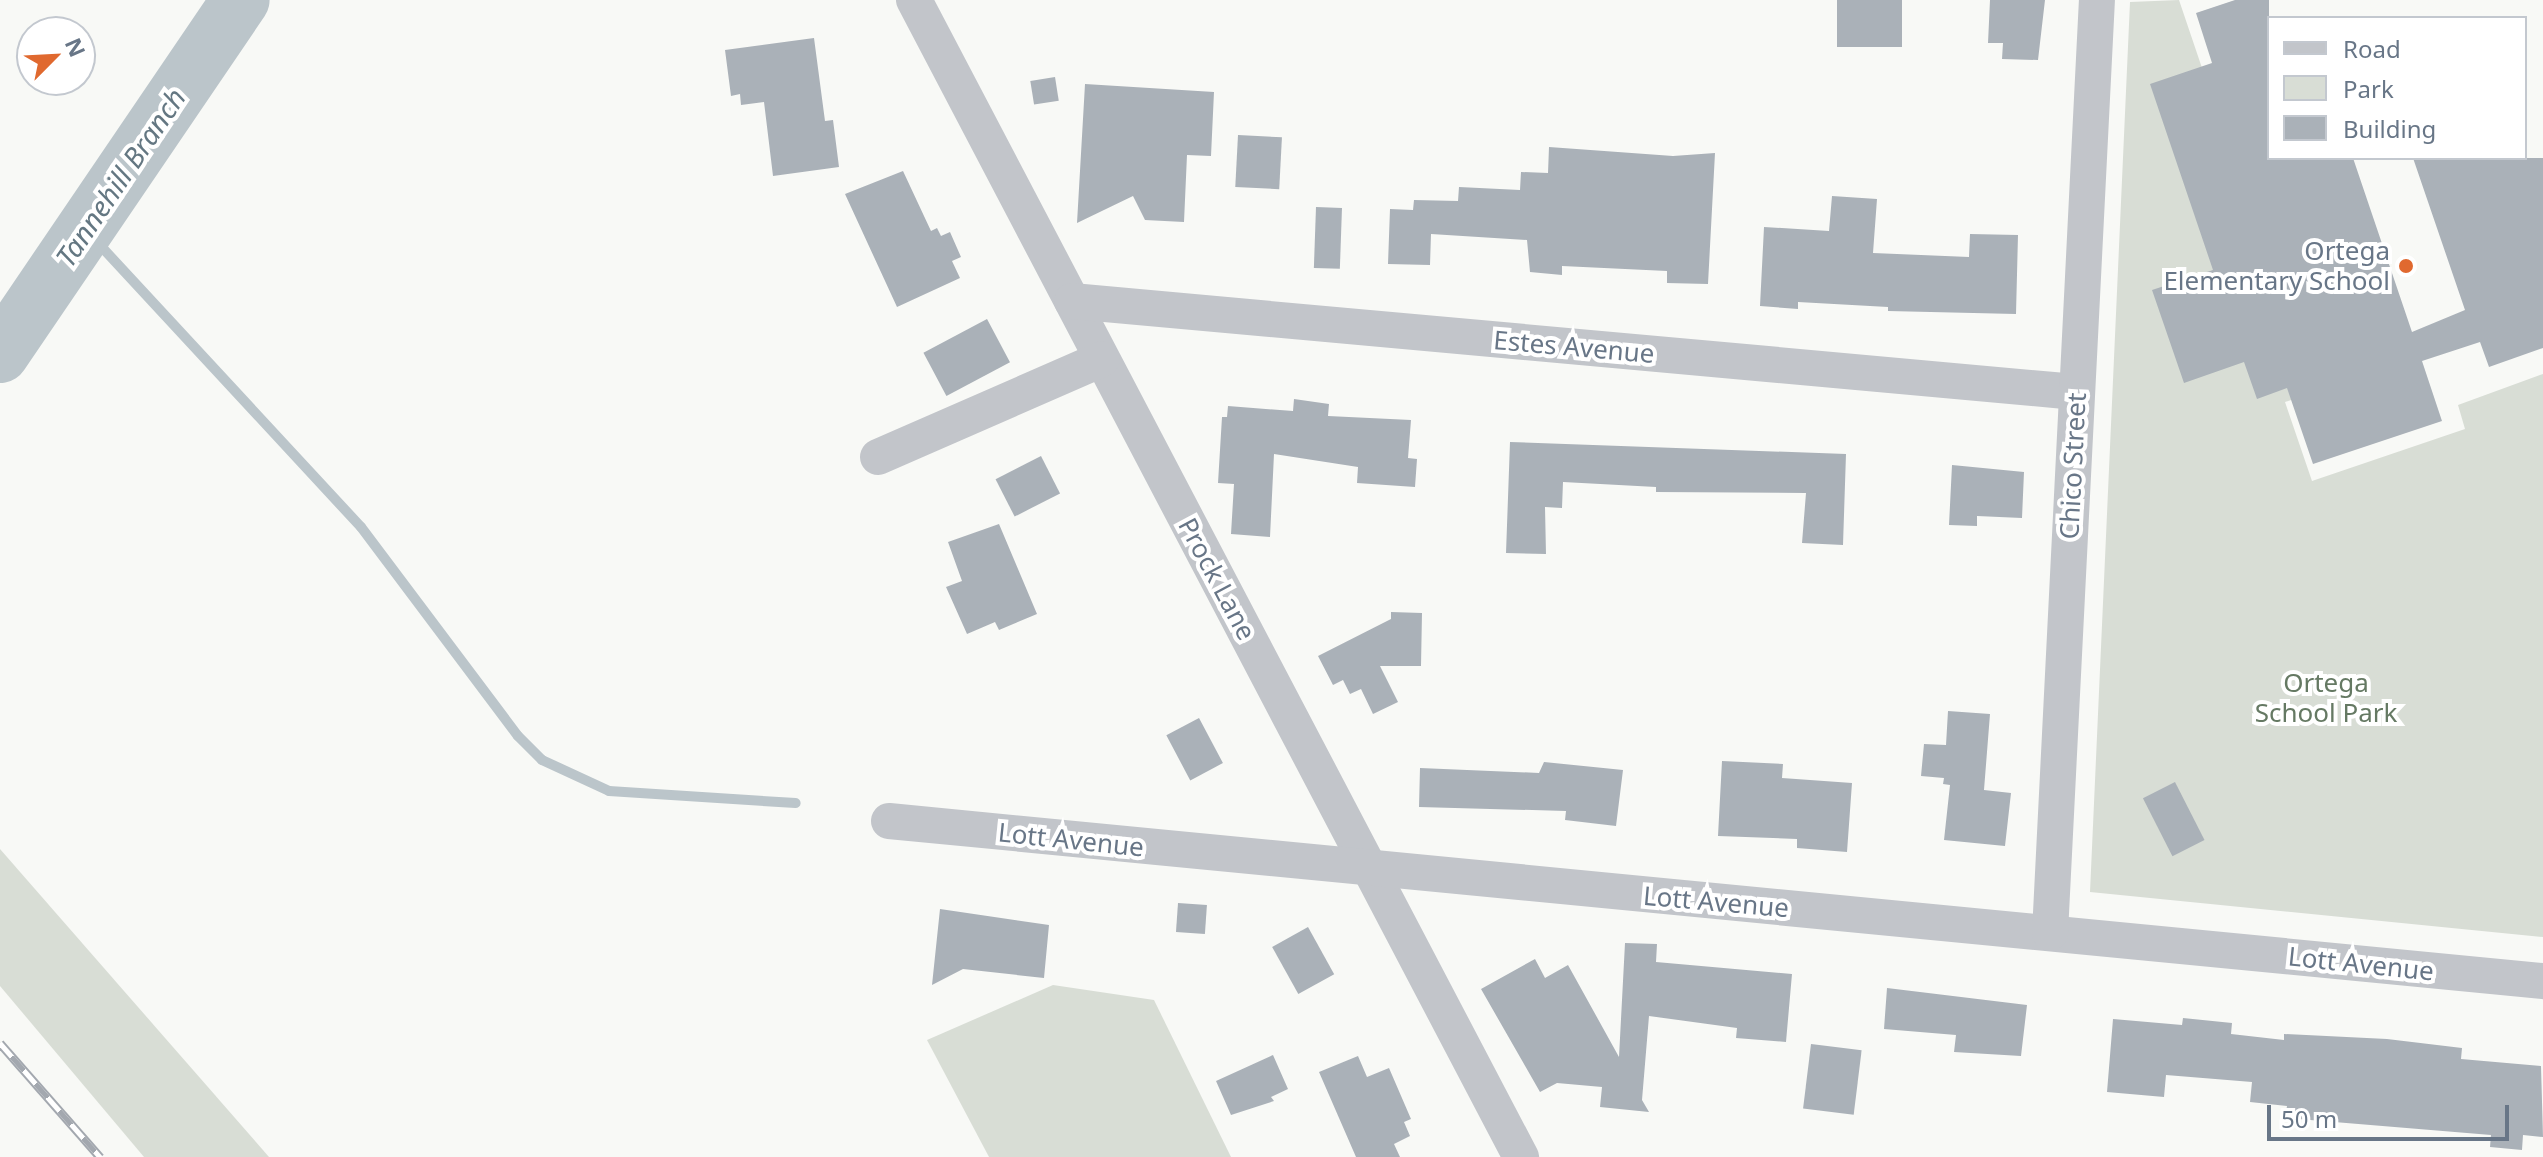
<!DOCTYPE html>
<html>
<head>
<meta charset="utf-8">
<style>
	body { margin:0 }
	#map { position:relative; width:2543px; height:1157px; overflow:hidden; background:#f8f9f6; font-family:"Noto Sans",sans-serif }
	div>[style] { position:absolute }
	.green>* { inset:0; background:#d8ddd5 }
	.stream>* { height:10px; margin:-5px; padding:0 5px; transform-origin:5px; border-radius:5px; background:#bbc5ca }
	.river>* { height:58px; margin:-29px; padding:0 29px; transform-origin:29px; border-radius:29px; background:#bbc5ca }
	.building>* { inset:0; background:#aab1b8; transform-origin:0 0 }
	.minor>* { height:36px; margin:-18px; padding:0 18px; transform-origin:18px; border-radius:18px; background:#c2c5ca }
	.rail>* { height:9px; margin-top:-4.5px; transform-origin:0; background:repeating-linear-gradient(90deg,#fff 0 18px,#a3a8af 0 36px); box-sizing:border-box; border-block:2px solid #a3a8af }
	.dots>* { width:22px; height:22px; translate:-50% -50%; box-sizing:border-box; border:4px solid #fff; border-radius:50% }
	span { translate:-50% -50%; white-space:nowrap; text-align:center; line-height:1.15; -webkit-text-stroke:8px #fff; paint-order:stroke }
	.poi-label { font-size:26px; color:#687687 }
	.right { translate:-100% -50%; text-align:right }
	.street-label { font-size:26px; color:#687687 }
	.park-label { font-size:26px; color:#657963 }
	.water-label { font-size:28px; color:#647782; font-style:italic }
	.legend { position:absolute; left:2267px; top:16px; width:260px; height:144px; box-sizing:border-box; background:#fff; border:2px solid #c3c8cf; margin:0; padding:10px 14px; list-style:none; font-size:24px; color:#687687 }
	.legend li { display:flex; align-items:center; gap:16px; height:40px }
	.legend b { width:40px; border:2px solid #c3c8cf }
	.north { position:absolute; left:16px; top:16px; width:80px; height:80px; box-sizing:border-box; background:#fff; border:2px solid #c3c8cf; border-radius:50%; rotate:66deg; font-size:22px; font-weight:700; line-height:32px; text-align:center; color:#687687 }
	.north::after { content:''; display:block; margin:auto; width:28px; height:36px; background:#e0692f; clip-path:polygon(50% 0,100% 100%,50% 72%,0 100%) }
	.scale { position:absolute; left:2267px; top:1105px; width:242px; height:36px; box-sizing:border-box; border:4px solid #687687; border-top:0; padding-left:10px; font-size:24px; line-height:28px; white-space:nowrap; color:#687687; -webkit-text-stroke:6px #fff; paint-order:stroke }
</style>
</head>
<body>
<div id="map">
	<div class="green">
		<i style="clip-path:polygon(2179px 0,2312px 393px,2285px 402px,2312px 481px,2465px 429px,2458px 405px,2543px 374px,2543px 937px,2090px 892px,2130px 2px)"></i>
		<i style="clip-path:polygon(0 849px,269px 1157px,144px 1157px,0 986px)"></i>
		<i style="clip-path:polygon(1053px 985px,1154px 1000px,1231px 1157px,989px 1157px,927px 1040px)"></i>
	</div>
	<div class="stream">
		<i style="left:85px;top:229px;width:406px;rotate:47.2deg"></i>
		<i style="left:361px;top:527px;width:261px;rotate:53.1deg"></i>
		<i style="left:518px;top:736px;width:34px;rotate:45deg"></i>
		<i style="left:542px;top:760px;width:74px;rotate:24.8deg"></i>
		<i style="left:609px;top:791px;width:187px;rotate:3.7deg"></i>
	</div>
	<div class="river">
		<i style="left:0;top:354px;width:428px;rotate:-55.8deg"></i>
	</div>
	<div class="building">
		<i style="left:1837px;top:0;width:65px;height:47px"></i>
		<i style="clip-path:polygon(1990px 0,2045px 0,2038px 60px,2002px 59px,2003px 43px,1988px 43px)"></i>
		<i style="clip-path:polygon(2235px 0,2269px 0,2269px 158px,2353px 158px,2412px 332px,2465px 310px,2413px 158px,2543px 158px,2543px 348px,2489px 367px,2480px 342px,2422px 361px,2442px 421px,2313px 464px,2287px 388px,2257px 399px,2244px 362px,2184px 383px,2152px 290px,2213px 270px,2150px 84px,2212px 63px,2196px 13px)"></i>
		<i style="clip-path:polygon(814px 38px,825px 121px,833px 120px,839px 167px,773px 176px,764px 102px,741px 105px,740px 94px,731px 96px,725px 50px)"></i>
		<i style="left:1055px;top:77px;width:24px;height:25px;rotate:81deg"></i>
		<i style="clip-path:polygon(1085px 84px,1214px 92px,1211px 156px,1187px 155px,1184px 222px,1145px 220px,1133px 196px,1077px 223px)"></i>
		<i style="left:1238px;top:135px;width:44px;height:52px;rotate:3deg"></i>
		<i style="clip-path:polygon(1549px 147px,1673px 156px,1715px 153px,1708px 284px,1667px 283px,1667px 271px,1562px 266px,1562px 275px,1530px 272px,1527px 240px,1431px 234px,1430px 265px,1388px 264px,1390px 209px,1413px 210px,1414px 200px,1458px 201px,1459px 187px,1520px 190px,1521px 172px,1548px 173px)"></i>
		<i style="clip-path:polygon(903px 171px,931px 231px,937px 228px,941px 236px,950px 232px,961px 257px,952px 261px,960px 278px,897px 307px,845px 194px)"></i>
		<i style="clip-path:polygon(1832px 196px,1877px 199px,1873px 253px,1969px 257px,1970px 234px,2018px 235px,2016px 314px,1888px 311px,1888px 307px,1798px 302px,1798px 309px,1760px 306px,1764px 227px,1829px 231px)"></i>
		<i style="left:1316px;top:207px;width:26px;height:61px;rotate:2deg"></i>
		<i style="left:987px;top:319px;width:49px;height:72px;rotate:62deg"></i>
		<i style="clip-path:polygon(1294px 399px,1329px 404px,1328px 416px,1411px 420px,1408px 458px,1417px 459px,1415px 487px,1357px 483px,1358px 467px,1274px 454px,1270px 537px,1231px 534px,1234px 484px,1218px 483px,1222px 417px,1227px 417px,1228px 406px,1293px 411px)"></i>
		<i style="clip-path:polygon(1510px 442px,1846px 454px,1843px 545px,1802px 543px,1806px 493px,1656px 492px,1656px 487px,1563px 482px,1562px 508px,1545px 507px,1546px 554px,1506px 553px)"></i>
		<i style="left:1041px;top:456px;width:42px;height:51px;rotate:63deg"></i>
		<i style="clip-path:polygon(1952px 465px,2024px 472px,2022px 518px,1977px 516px,1977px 526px,1949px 525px)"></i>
		<i style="clip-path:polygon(999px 524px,1037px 614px,999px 630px,995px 622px,967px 634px,946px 587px,962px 581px,948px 542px)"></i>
		<i style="clip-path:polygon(1391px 612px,1422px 613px,1421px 666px,1380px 666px,1398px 702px,1373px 714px,1361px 689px,1350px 694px,1343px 680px,1333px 685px,1318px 656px,1391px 619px)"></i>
		<i style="clip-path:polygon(1948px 711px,1990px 714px,1984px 790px,2011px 793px,2005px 846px,1944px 840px,1950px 785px,1943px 784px,1944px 778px,1921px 776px,1924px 744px,1946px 745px)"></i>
		<i style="left:1199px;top:718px;width:51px;height:37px;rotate:62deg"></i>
		<i style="clip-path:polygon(1722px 761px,1783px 764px,1782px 778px,1852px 783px,1847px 852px,1797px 848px,1797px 839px,1718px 836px)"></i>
		<i style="clip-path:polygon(1544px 762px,1623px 770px,1616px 826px,1565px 820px,1566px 811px,1419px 807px,1420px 768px,1539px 773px)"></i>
		<i style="left:2175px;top:782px;width:65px;height:36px;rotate:63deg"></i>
		<i style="left:1178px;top:903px;width:29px;height:29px;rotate:4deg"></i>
		<i style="clip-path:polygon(940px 909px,1049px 925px,1044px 978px,963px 969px,932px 985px)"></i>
		<i style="left:1308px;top:927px;width:54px;height:41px;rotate:61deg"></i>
		<i style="clip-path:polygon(1625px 943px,1657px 944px,1656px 962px,1792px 974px,1786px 1042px,1736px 1038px,1737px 1028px,1649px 1016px,1642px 1100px,1649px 1112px,1600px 1107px,1602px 1087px,1557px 1083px,1540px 1092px,1481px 989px,1535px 959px,1545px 978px,1568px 965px,1619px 1057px)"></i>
		<i style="clip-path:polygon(1887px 988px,2027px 1005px,2021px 1056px,1954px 1052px,1956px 1035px,1884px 1029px)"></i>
		<i style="clip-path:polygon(2183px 1018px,2232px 1023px,2231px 1034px,2284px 1040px,2284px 1034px,2387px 1039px,2462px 1048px,2461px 1059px,2541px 1066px,2543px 1137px,2523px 1135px,2522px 1150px,2490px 1147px,2491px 1135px,2285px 1118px,2287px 1106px,2250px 1102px,2252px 1082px,2166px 1075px,2164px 1097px,2107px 1092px,2113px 1019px,2182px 1025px)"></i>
		<i style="left:1811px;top:1044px;width:51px;height:65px;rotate:7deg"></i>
		<i style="clip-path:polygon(1273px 1055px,1288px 1089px,1271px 1097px,1274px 1101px,1231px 1115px,1216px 1081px)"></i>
		<i style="clip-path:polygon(1358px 1056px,1367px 1077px,1389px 1068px,1411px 1119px,1404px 1122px,1410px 1136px,1394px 1144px,1400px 1157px,1356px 1157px,1319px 1072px)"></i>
	</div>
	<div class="minor">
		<i style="left:914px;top:0;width:1307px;rotate:62.32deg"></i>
		<i style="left:1072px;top:301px;width:1008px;rotate:5.18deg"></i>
		<i style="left:878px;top:457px;width:244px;rotate:-23.6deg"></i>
		<i style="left:889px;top:821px;width:1662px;rotate:5.53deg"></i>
		<i style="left:2050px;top:933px;width:934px;rotate:-87.12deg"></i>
	</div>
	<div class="rail">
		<i style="left:0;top:1043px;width:152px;rotate:48.7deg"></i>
	</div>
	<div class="dots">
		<i style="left:2406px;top:266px;background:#e0692f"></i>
	</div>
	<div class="poi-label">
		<span class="right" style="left:2390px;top:266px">Ortega<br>Elementary School</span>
	</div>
	<div class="street-label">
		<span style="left:1574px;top:347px;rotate:5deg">Estes Avenue</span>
		<span style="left:2073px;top:466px;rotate:-87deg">Chico Street</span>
		<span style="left:1217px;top:579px;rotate:62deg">Prock Lane</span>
		<span style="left:1071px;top:840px;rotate:6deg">Lott Avenue</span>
		<span style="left:1716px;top:902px;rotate:5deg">Lott Avenue</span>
		<span style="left:2361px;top:964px;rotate:6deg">Lott Avenue</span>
	</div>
	<div class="park-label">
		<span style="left:2326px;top:698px">Ortega<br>School Park</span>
	</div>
	<div class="water-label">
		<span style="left:120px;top:177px;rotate:-56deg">Tannehill Branch</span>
	</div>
	<ul class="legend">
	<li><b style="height:10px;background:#c2c5ca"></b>Road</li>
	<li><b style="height:22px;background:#d8ddd5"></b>Park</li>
	<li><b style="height:22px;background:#aab1b8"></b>Building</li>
	</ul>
	<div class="north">N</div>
	<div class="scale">50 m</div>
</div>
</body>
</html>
